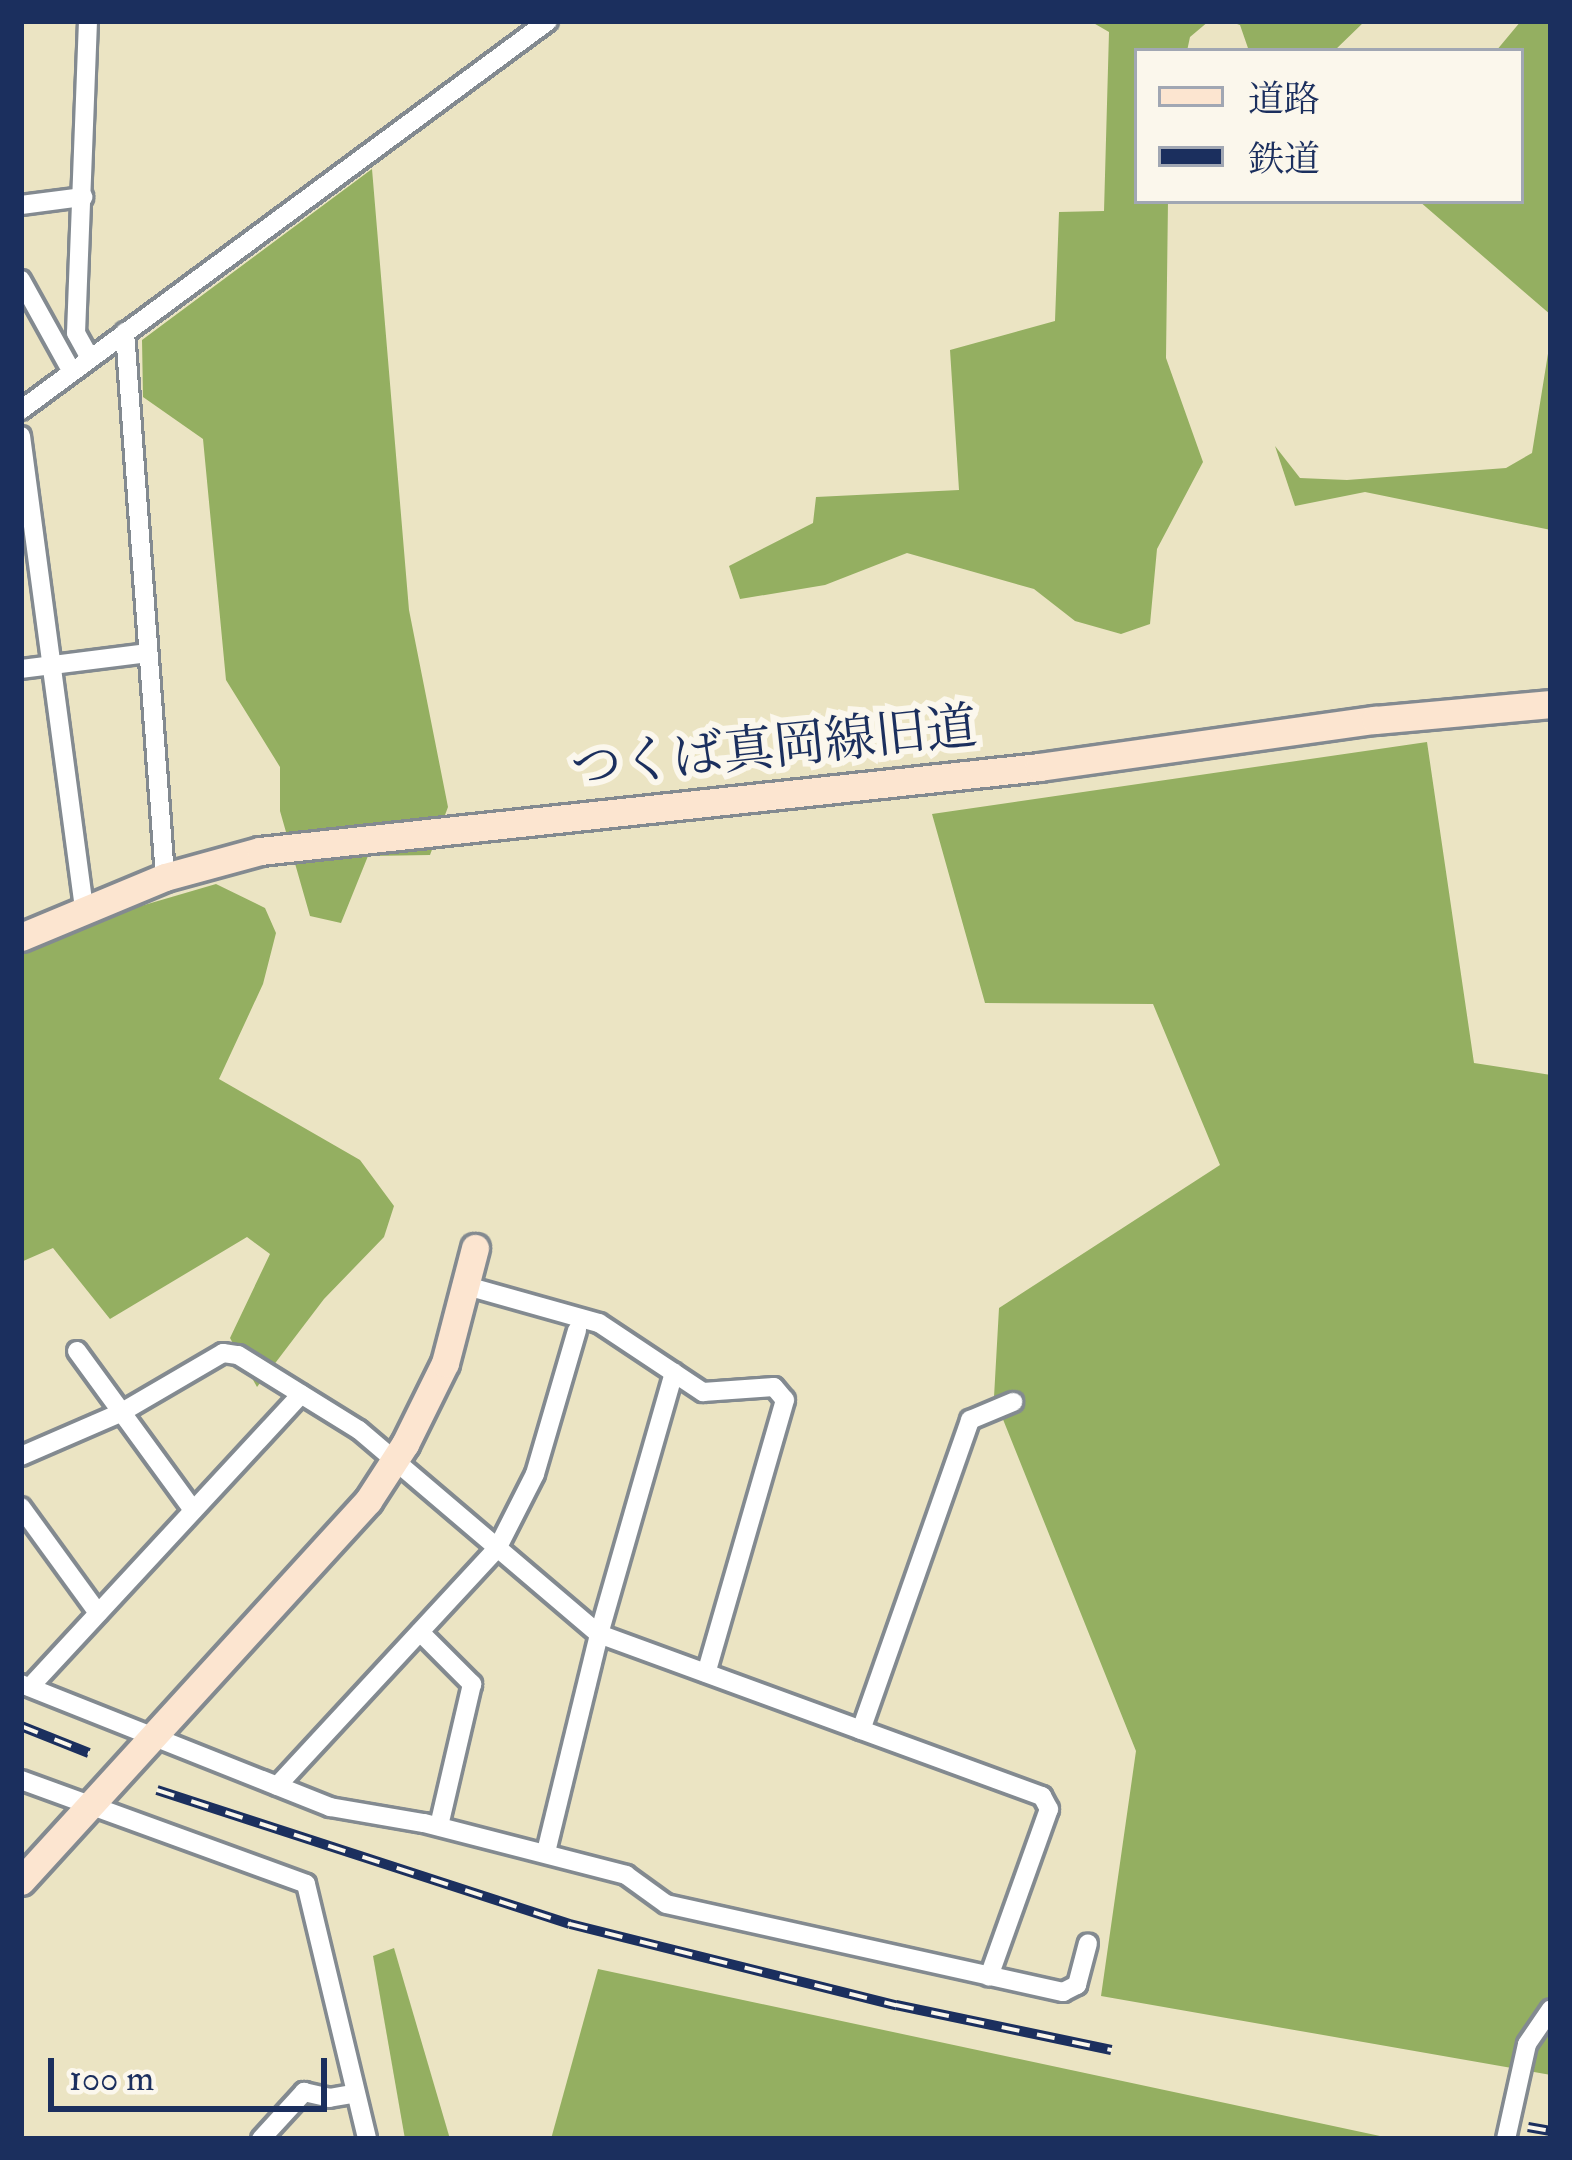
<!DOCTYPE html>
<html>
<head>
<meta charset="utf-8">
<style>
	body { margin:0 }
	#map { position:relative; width:1572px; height:2160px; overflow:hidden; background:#ebe4c3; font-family:"IM FELL Double Pica","Noto Serif JP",serif }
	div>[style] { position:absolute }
	.forest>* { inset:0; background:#94af61 }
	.roads { filter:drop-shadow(3px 0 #838a90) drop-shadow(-3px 0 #838a90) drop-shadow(0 3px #838a90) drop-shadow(0 -3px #838a90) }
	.street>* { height:18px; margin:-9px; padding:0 9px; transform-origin:9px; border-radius:9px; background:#fff }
	.secondary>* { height:27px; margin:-13.5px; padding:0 13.5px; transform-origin:13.5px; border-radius:13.5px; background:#fce5d0 }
	.rail>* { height:10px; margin-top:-5px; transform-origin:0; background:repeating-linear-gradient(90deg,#fbf7ec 0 18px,#1b2f5e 0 36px); box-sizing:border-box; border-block:3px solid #1b2f5e }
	span { translate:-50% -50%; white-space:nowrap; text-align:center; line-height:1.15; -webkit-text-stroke:12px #fbf7ec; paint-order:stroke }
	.street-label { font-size:51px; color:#1b2f5e }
	.frame { position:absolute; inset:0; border:24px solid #1b2f5e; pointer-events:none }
	.legend { position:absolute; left:1134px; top:48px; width:390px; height:156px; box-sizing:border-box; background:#fbf7ec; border:3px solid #a1a7b3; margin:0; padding:15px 21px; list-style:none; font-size:36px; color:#1b2f5e }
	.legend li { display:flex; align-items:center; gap:24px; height:60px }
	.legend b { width:60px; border:3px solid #a1a7b3 }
	.scale { position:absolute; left:48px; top:2058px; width:279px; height:54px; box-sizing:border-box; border:6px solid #1b2f5e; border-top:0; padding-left:15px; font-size:36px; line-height:42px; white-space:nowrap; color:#1b2f5e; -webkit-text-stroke:9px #fbf7ec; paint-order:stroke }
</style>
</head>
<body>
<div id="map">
	<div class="forest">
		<i style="clip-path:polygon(1090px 21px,1209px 21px,1190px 37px,1187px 51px,1137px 51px,1137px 201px,1168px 201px,1166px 358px,1203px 462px,1157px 549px,1150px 624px,1121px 634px,1075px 621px,1034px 589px,907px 553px,825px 585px,740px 599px,729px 566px,813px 523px,816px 497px,959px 490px,950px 350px,1055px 321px,1059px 212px,1104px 211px,1109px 32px)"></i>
		<i style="clip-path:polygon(1228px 21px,1365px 21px,1334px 51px,1249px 51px,1240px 25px)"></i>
		<i style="clip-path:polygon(1521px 21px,1551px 21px,1551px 315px,1419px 201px,1521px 201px,1521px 51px,1496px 51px)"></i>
		<i style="clip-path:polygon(372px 169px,409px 610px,448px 807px,430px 855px,368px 856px,341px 923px,310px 916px,280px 811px,280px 767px,226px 680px,203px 439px,143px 397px,142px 340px)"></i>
		<i style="clip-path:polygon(1551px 335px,1551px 530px,1365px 492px,1295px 506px,1275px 446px,1300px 478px,1347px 480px,1506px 468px,1532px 453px)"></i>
		<i style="clip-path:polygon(1427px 742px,1474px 1063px,1551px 1075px,1551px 2075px,1101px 1996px,1136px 1751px,994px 1397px,999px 1308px,1220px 1165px,1153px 1004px,985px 1003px,932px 814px)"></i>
		<i style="clip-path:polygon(216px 884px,265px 908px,276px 933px,263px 984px,219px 1079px,360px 1160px,394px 1206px,384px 1237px,324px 1299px,257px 1387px,230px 1338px,270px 1254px,247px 1237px,110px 1319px,53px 1248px,21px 1262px,21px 953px,110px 915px)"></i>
		<i style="clip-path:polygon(394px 1948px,450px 2139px,405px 2139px,373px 1956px)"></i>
		<i style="clip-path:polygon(598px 1969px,1394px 2139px,551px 2139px)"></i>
	</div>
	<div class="roads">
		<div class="street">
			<i style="left:88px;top:21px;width:312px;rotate:92.2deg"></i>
			<i style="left:76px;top:333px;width:29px;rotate:61deg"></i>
			<i style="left:21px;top:205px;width:63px;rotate:-7.4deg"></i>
			<i style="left:21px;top:280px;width:105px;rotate:61deg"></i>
			<i style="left:125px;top:332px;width:546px;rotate:85.8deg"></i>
			<i style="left:21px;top:410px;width:655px;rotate:-36.43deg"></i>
			<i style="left:21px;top:436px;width:479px;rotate:82.4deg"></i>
			<i style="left:21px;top:669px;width:127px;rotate:-7.2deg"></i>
			<i style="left:467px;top:1286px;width:137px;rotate:15.7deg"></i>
			<i style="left:599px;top:1323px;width:125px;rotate:33.6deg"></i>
			<i style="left:703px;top:1392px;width:71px;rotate:-4deg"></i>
			<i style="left:774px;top:1387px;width:17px;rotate:50deg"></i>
			<i style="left:785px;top:1400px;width:284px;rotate:106.1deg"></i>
			<i style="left:77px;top:1351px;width:197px;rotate:53.9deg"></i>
			<i style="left:21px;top:1456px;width:110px;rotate:-23.5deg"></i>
			<i style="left:122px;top:1412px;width:117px;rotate:-30.3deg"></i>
			<i style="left:223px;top:1353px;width:15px;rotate:8deg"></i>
			<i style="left:238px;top:1355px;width:142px;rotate:31.8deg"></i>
			<i style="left:359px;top:1430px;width:315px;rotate:40.4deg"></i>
			<i style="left:599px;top:1634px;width:472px;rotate:20.1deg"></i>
			<i style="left:1042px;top:1796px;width:15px;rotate:62deg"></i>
			<i style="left:1049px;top:1809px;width:178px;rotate:109.7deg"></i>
			<i style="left:21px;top:1507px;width:131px;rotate:54deg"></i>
			<i style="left:420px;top:1632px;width:74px;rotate:45deg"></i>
			<i style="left:472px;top:1684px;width:146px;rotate:103.1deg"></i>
			<i style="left:21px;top:1684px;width:333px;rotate:21.7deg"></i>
			<i style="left:330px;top:1807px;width:95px;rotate:9.7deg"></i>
			<i style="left:424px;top:1823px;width:209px;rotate:14.4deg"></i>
			<i style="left:626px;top:1875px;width:49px;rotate:35.9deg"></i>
			<i style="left:666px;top:1904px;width:407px;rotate:12.5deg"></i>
			<i style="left:1063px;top:1992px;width:16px;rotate:-27deg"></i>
			<i style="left:1077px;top:1985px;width:43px;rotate:-75.3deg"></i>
			<i style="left:30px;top:1687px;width:399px;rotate:-47.2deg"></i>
			<i style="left:861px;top:1730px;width:329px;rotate:-70.6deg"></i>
			<i style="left:970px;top:1420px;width:47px;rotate:-22.7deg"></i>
			<i style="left:21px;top:1780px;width:303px;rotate:20deg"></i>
			<i style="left:306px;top:1884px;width:262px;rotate:76.5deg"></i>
			<i style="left:277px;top:1786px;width:326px;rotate:-47.2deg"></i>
			<i style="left:498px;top:1547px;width:82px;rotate:-63.1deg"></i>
			<i style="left:535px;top:1474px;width:150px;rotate:-73.7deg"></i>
			<i style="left:546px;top:1852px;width:224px;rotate:-76.3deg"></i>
			<i style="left:599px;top:1634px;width:272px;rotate:-74deg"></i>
			<i style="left:261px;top:2139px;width:64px;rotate:-47.5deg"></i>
			<i style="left:304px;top:2092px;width:26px;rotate:13deg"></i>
			<i style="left:329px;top:2098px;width:27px;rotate:-10deg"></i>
			<i style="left:1506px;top:2139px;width:97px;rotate:-77.5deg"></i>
			<i style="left:1527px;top:2044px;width:42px;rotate:-55.6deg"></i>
		</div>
		<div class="secondary">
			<i style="left:21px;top:937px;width:156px;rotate:-22.6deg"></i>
			<i style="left:165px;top:877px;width:98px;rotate:-15.3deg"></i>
			<i style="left:260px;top:851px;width:784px;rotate:-6.15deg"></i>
			<i style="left:1039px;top:767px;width:339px;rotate:-8deg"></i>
			<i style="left:1375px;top:720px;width:177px;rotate:-5.2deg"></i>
			<i style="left:21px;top:1881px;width:515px;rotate:-47.6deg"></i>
			<i style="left:368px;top:1501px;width:68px;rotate:-57deg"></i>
			<i style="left:405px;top:1444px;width:90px;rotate:-63.7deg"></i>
			<i style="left:445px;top:1363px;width:119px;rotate:-75.4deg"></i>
		</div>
	</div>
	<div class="rail">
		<i style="left:21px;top:1726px;width:73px;rotate:21.7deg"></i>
		<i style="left:157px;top:1790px;width:434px;rotate:18deg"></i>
		<i style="left:570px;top:1924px;width:336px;rotate:14deg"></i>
		<i style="left:896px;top:2005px;width:220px;rotate:11.8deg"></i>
		<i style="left:1528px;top:2127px;width:23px;rotate:10deg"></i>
	</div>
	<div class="street-label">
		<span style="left:774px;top:748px;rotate:-6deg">つくば真岡線旧道</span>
	</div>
	<div class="frame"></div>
	<ul class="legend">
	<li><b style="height:15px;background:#fce5d0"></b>道路</li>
	<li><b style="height:15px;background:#1b2f5e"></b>鉄道</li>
	</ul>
	<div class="scale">100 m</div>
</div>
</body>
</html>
